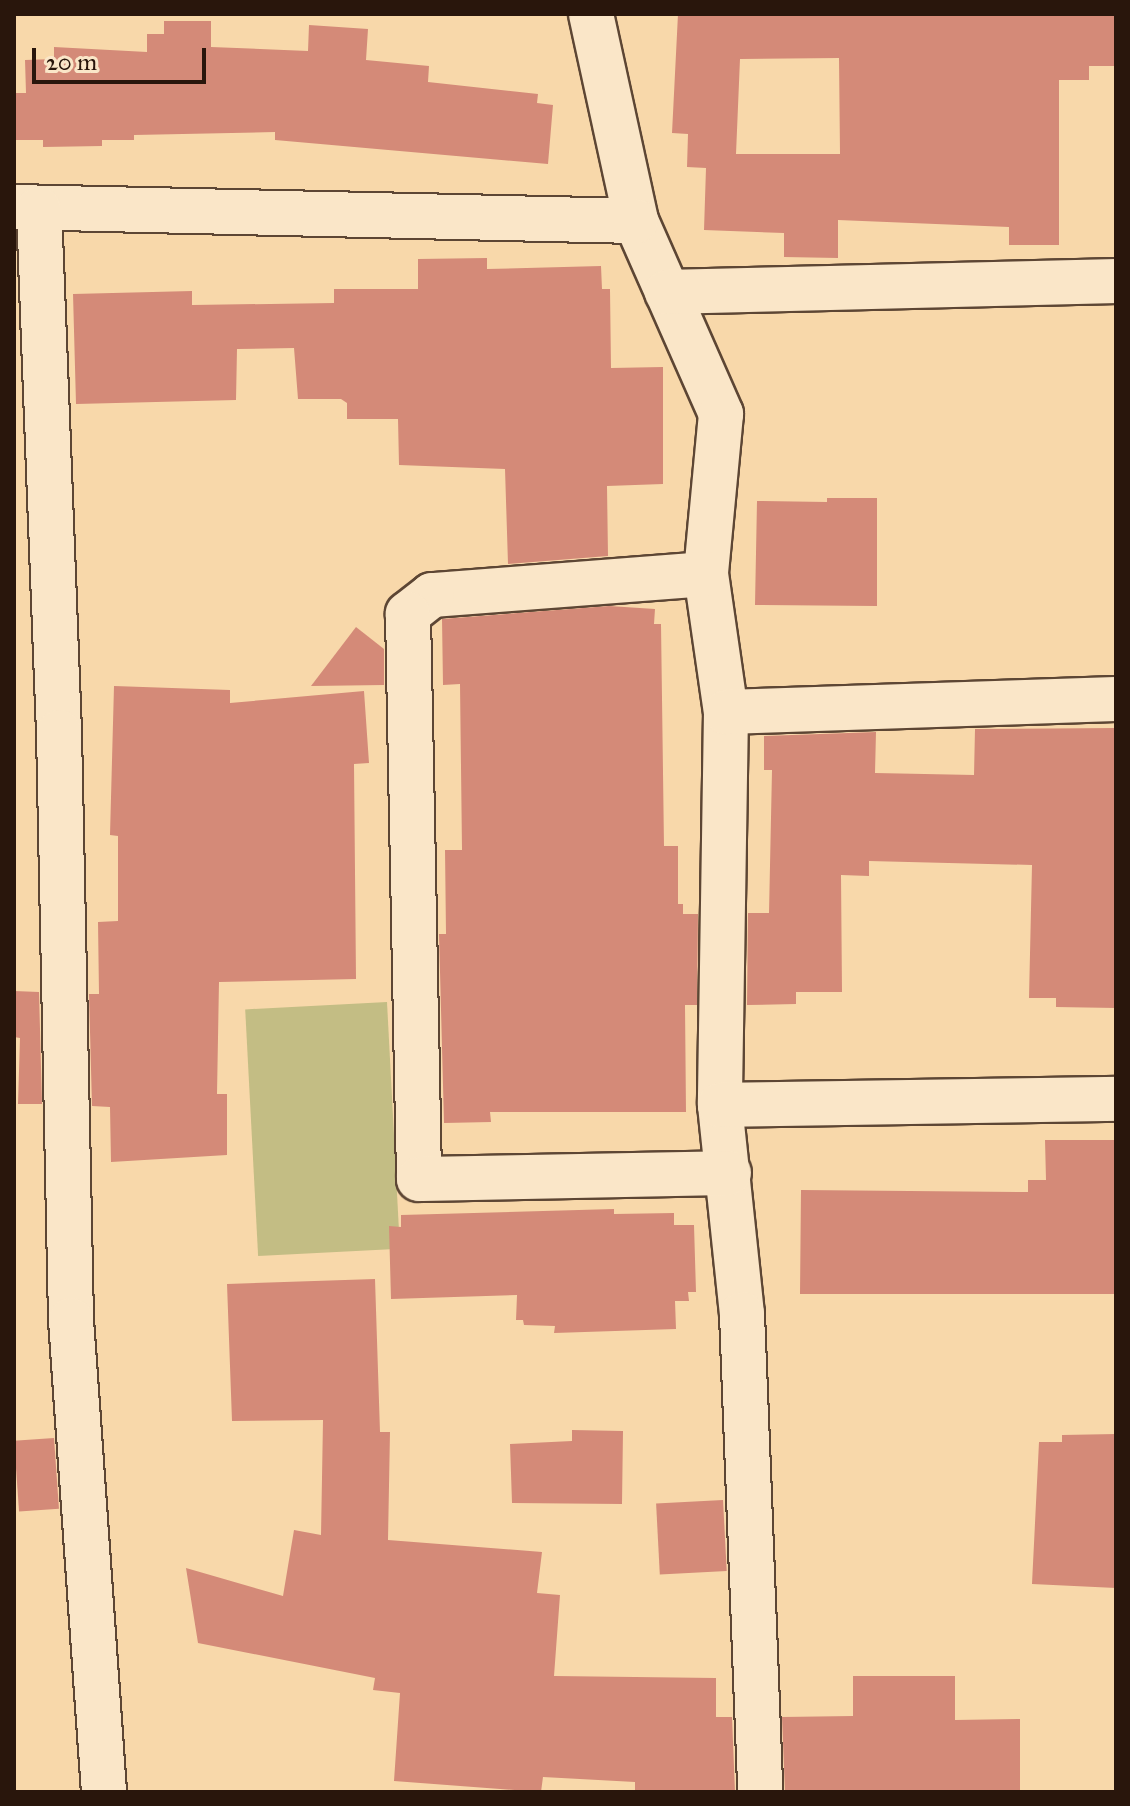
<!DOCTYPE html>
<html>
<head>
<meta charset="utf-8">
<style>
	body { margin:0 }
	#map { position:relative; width:1130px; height:1806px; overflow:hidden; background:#f8d8aa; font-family:"IM FELL Great Primer",serif }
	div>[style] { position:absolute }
	.green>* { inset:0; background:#c3bd84; transform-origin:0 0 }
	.building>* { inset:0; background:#d48a78; transform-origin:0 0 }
	.roads { filter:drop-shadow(2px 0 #5d4634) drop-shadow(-2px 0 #5d4634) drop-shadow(0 2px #5d4634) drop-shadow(0 -2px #5d4634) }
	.street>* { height:44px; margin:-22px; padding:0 22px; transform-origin:22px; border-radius:22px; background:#fae6c8 }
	span { translate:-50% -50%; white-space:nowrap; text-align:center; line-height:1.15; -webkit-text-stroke:6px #fae6c8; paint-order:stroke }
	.frame { position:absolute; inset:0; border:16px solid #29160c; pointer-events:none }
	.scale { position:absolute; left:32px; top:48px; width:174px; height:36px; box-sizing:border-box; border:4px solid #29160c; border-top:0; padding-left:10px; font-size:24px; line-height:28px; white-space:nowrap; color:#29160c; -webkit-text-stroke:6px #fae6c8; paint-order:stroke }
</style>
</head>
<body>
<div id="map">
	<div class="green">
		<i style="left:387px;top:1002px;width:247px;height:142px;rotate:87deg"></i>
	</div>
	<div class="building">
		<i style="clip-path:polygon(evenodd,678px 14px,1116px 14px,1116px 66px,1089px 66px,1089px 80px,1059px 80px,1059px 245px,1009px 245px,1009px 227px,838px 220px,838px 258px,784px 257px,784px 233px,704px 230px,706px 168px,687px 167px,688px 134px,672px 133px,678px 14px,839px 58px,840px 154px,736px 154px,740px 59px,839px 58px)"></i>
		<i style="clip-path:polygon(164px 21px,211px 21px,211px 47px,308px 51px,309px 25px,368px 29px,366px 60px,429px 66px,428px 82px,538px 94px,537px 103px,553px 105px,548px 164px,275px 140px,275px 132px,134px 135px,134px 140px,102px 140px,102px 146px,43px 147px,43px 140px,14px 140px,14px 93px,26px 93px,25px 60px,54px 59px,54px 47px,147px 52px,147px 34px,164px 34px)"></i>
		<i style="clip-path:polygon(487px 258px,487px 269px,601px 266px,602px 289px,610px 289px,611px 368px,663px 367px,663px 484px,607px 486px,608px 556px,508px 564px,505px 469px,399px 465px,398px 419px,347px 419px,347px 403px,341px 399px,298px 399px,294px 348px,237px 349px,236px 400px,76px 404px,73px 294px,192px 291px,192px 305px,334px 303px,334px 289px,418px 289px,418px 259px)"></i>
		<i style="clip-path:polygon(827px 498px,877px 498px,877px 606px,755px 605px,757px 501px,827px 502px)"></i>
		<i style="clip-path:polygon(609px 606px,655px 609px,654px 624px,661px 624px,664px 846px,678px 846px,678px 904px,683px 904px,683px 914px,698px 914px,697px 1005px,685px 1005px,686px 1112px,490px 1112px,491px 1122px,444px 1123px,439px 934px,446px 934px,445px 850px,462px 850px,460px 684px,443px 685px,442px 619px)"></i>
		<i style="clip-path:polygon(356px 627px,384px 649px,384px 685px,311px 686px)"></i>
		<i style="clip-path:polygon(114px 686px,230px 690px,230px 703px,364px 691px,369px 763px,354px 764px,356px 979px,219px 982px,217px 1094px,227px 1094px,227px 1155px,111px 1162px,110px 1107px,92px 1106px,89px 994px,99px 994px,98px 922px,118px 921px,118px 836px,110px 835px)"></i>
		<i style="clip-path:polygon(1116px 728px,1116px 1008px,1056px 1007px,1056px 998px,1029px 998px,1032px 865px,869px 861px,869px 876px,841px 875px,842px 992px,796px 992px,796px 1004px,747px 1005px,748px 913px,769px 913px,772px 770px,764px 770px,764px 736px,876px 732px,875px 773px,974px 775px,975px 729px)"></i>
		<i style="clip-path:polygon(14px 991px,39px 992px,42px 1104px,18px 1104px,20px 1038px,14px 1037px)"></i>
		<i style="clip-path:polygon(1045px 1140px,1116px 1140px,1116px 1294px,800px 1294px,801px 1190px,1028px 1192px,1028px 1180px,1046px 1180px)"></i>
		<i style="clip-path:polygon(614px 1209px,614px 1214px,674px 1213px,674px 1225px,694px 1225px,696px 1292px,688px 1292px,689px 1301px,675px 1301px,676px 1329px,554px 1333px,555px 1326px,524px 1325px,523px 1320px,516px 1320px,517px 1295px,391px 1299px,389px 1226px,401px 1227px,401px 1215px)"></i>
		<i style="clip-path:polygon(375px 1279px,380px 1432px,390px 1432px,388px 1540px,542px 1552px,537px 1593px,560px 1595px,554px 1676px,716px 1678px,716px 1717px,732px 1717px,735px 1792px,635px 1792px,635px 1782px,543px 1777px,541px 1792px,394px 1781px,400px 1693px,373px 1690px,375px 1678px,198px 1643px,186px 1568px,283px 1596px,294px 1530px,321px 1535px,323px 1420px,232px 1421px,227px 1284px)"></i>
		<i style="clip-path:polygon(572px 1430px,623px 1431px,622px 1504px,512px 1503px,510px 1444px,572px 1441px)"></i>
		<i style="clip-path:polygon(1116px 1434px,1116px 1588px,1032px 1584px,1039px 1442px,1062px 1442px,1062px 1435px)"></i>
		<i style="left:54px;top:1438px;width:71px;height:40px;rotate:86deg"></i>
		<i style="left:723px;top:1500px;width:71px;height:67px;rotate:87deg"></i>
		<i style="clip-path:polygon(853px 1676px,955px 1676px,955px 1720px,1020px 1719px,1020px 1792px,785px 1792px,782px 1717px,853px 1716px)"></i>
	</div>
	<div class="roads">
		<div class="street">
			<i style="left:591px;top:14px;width:212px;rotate:77.7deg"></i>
			<i style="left:636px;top:221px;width:211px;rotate:66.2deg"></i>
			<i style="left:721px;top:414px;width:161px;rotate:95.4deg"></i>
			<i style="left:706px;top:574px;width:139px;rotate:81.8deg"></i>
			<i style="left:726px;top:712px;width:393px;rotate:90.9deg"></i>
			<i style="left:720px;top:1105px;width:210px;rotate:84deg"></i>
			<i style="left:742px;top:1314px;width:478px;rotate:87.8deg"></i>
			<i style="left:14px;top:207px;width:622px;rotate:1.29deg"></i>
			<i style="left:39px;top:209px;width:523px;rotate:87.81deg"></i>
			<i style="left:59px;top:732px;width:588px;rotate:88.83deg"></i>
			<i style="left:71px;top:1320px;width:473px;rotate:86deg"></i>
			<i style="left:667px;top:292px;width:449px;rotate:-1.4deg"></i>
			<i style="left:706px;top:574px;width:275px;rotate:175.6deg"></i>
			<i style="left:432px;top:595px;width:31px;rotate:142deg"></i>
			<i style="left:408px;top:614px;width:565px;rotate:88.88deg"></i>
			<i style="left:419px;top:1179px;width:310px;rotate:-1.1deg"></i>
			<i style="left:726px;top:712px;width:390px;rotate:-1.9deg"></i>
			<i style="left:720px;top:1105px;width:396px;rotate:-0.9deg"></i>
		</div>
	</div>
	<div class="frame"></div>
	<div class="scale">20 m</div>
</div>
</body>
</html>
